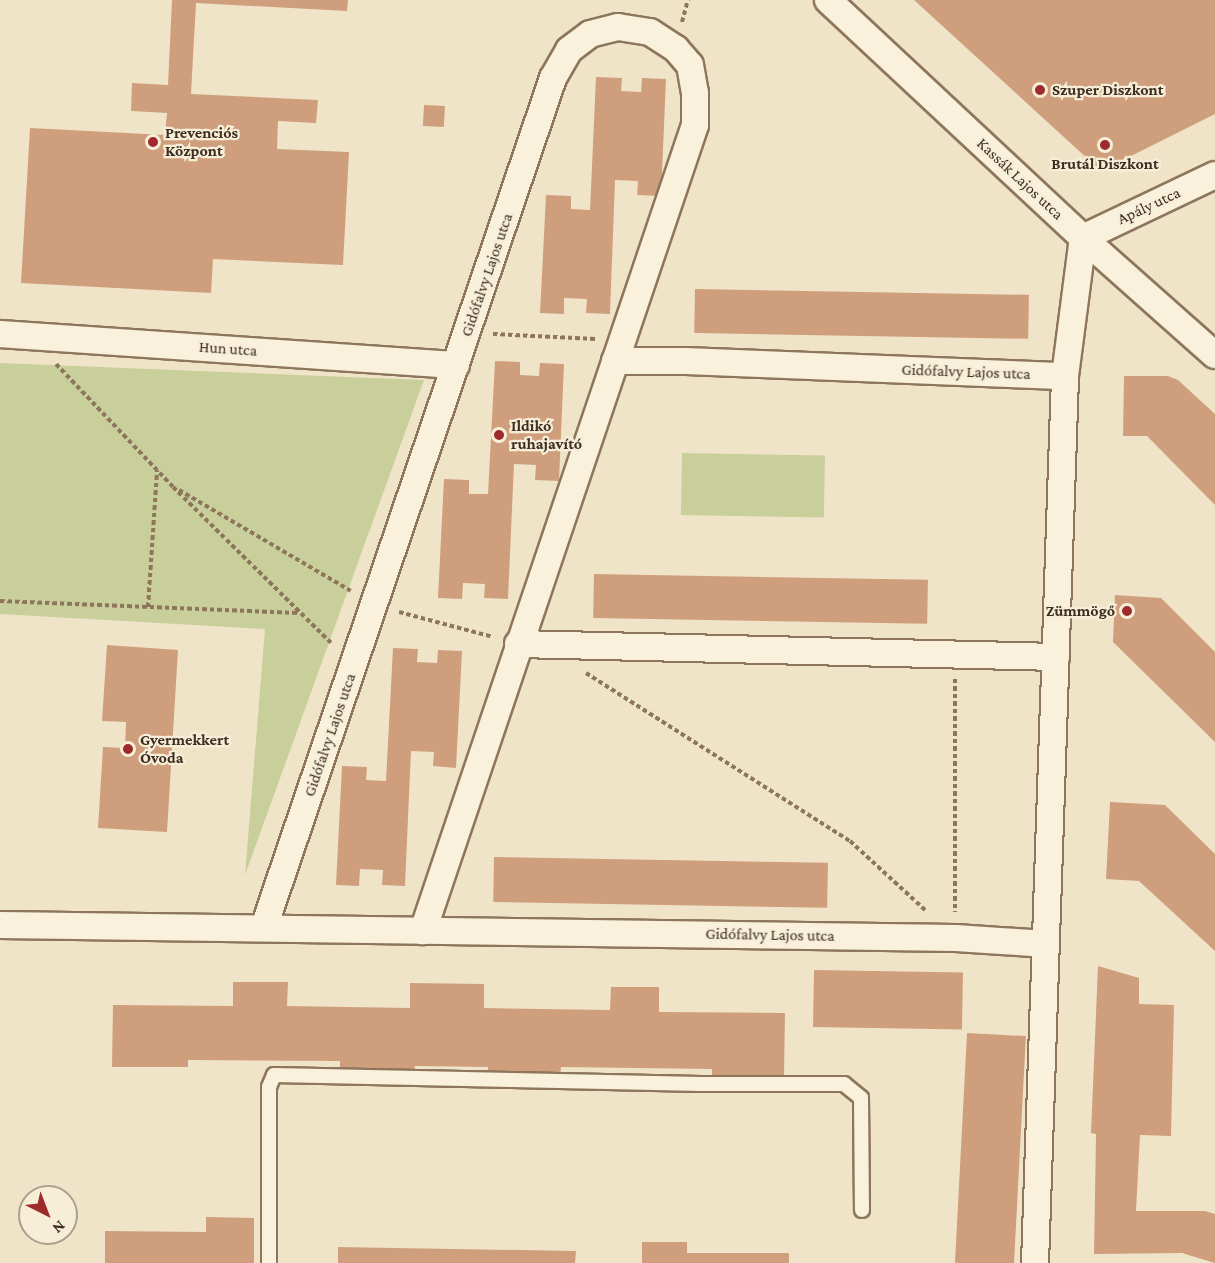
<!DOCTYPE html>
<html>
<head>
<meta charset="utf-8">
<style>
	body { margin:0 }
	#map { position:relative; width:1215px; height:1263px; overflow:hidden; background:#f0e4c8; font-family:"Crimson Pro",serif }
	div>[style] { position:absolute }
	.green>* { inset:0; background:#c9cf9b; transform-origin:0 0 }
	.building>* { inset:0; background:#cf9f7d; transform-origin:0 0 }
	.path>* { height:4px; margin-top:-2px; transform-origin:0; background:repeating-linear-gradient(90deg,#8d765c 0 4.5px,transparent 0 7.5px) }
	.roads { filter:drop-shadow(2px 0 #8d765c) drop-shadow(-2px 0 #8d765c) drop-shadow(0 2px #8d765c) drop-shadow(0 -2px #8d765c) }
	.lane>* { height:14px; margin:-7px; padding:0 7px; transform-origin:7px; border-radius:7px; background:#faf1dc }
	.street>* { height:26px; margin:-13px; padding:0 13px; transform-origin:13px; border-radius:13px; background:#faf1dc }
	.dots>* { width:16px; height:16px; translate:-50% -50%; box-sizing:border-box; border:3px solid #f7eed8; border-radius:50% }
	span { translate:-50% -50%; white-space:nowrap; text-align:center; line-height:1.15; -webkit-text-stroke:4.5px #f7eed8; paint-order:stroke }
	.poi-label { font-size:16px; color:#3d2e20; font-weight:700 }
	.left { translate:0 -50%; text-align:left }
	.right { translate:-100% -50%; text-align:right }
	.street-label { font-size:16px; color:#3d2e20 }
	.north { position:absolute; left:18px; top:1185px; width:60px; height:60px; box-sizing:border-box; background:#f7eed8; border:2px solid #ada18e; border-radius:50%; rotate:138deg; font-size:16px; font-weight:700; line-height:24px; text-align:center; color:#3d2e20 }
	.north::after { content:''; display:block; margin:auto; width:21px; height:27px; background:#9e2a2b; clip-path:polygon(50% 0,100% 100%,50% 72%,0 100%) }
</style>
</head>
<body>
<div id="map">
	<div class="green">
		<i style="clip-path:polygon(0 363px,424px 380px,245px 875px,265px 629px,0 614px)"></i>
		<i style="left:682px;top:453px;width:143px;height:62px;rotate:1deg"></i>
	</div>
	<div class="building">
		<i style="clip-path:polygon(172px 0,348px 0,347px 11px,196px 3px,191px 94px,318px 100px,316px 123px,278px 121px,277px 149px,349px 152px,343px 265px,213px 259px,211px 293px,21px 283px,30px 128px,165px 135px,167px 113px,131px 111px,132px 83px,168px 85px)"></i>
		<i style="clip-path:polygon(914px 0,1215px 0,1215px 114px,1101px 171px)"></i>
		<i style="clip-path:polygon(596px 77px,622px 78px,621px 91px,641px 92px,642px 78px,666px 79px,661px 196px,637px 195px,638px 181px,615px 180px,610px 314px,586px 313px,587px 299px,564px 298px,564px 314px,540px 313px,546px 195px,571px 196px,571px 209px,590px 210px)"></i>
		<i style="left:424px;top:105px;width:21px;height:21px;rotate:3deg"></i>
		<i style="left:695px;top:289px;width:334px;height:44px;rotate:1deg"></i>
		<i style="clip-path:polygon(495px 361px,520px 362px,520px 375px,539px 376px,540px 363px,564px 364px,559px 481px,535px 480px,536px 465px,514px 464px,508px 599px,484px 598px,485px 584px,463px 583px,462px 599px,438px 598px,444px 479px,469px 480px,469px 494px,488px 494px)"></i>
		<i style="clip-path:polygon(1124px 376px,1168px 376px,1178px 380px,1215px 414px,1215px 505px,1147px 436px,1123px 436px)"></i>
		<i style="left:594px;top:574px;width:334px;height:44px;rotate:1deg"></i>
		<i style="clip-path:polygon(1115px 595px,1161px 598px,1215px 652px,1215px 742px,1113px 642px)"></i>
		<i style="clip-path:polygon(107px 645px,178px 650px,167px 832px,98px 828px,103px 747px,125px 748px,126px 722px,102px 721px)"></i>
		<i style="clip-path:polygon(393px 648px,418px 649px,417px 662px,437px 663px,438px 650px,462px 651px,456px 768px,433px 766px,434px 752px,411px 751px,405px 886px,382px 885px,383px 870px,360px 869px,359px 886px,336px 885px,342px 766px,367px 767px,366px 780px,386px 781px)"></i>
		<i style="clip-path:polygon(1110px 802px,1165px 805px,1215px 854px,1215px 951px,1139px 881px,1106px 879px)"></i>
		<i style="left:494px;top:857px;width:334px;height:45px;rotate:1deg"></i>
		<i style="clip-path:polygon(1098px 966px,1139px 978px,1139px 1004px,1174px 1005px,1171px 1136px,1140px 1135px,1136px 1211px,1205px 1211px,1215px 1214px,1215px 1263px,1182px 1253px,1094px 1254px,1096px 1134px,1091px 1133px)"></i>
		<i style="left:814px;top:970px;width:149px;height:57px;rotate:1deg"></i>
		<i style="clip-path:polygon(233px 982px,288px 982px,287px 1006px,410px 1008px,410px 983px,484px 984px,484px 1008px,610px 1010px,611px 987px,659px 987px,659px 1012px,785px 1013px,784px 1077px,712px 1076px,712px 1069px,561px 1067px,560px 1077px,488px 1076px,488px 1067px,415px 1066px,414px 1072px,340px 1072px,340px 1061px,188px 1060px,188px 1067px,112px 1067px,113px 1005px,233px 1006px)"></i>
		<i style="left:967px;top:1033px;width:59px;height:230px;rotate:3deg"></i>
		<i style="clip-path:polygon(206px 1217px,254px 1218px,254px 1263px,105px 1263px,105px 1231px,206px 1232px)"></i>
		<i style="clip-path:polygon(642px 1242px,687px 1242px,687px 1253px,789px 1253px,789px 1263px,642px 1263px)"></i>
		<i style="clip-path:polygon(338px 1247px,576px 1251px,575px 1263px,338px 1263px)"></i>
	</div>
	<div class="path">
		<i style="left:682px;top:22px;width:23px;rotate:-75deg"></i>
		<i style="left:493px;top:334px;width:103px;rotate:2.8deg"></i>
		<i style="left:56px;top:364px;width:170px;rotate:46.4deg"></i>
		<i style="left:173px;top:487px;width:225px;rotate:44.6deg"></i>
		<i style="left:179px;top:490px;width:199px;rotate:30.4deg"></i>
		<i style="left:0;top:601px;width:299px;rotate:2.3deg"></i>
		<i style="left:148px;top:607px;width:137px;rotate:-86.2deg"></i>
		<i style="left:399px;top:612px;width:97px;rotate:14.9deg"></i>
		<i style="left:586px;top:673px;width:313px;rotate:32.5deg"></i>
		<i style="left:850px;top:841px;width:102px;rotate:42.6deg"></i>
		<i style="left:955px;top:679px;width:233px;rotate:90deg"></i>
	</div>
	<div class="roads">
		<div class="lane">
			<i style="left:269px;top:1263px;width:176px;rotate:-90deg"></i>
			<i style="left:269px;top:1087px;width:13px;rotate:-67deg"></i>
			<i style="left:274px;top:1075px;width:427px;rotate:1.2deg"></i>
			<i style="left:701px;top:1084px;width:143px"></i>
			<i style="left:844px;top:1084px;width:22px;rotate:39deg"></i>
			<i style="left:861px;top:1098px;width:112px;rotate:89.5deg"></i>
		</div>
		<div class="street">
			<i style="left:828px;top:0;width:349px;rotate:43deg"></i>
			<i style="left:1083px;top:238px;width:176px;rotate:41.6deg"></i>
			<i style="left:0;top:334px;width:457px;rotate:3.9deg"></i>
			<i style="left:615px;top:361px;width:71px"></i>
			<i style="left:686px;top:361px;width:379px;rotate:2.3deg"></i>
			<i style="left:518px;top:644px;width:538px;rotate:1.38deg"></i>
			<i style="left:0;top:925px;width:956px;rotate:0.78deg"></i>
			<i style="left:956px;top:938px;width:90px;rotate:3.8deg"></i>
			<i style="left:264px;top:927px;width:897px;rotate:-71.2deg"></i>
			<i style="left:553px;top:78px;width:32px;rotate:-60deg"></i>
			<i style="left:569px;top:50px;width:26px;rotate:-37deg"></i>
			<i style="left:590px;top:34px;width:29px;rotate:-14deg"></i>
			<i style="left:618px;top:27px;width:32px;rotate:9deg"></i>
			<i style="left:650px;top:32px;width:31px;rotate:33deg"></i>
			<i style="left:676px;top:49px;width:21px;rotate:49deg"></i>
			<i style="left:690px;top:65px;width:28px;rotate:80deg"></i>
			<i style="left:695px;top:93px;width:32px;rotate:90deg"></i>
			<i style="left:695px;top:125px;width:851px;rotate:108.65deg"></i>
			<i style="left:1035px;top:1263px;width:888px;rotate:-88.06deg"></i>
			<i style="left:1065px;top:376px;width:139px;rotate:-82.6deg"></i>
			<i style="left:1083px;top:238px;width:146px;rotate:-25.5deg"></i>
		</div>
	</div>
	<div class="dots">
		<i style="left:1040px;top:90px;background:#9e2a2b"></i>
		<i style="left:153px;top:142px;background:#9e2a2b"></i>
		<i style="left:1105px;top:145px;background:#9e2a2b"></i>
		<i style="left:499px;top:435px;background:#9e2a2b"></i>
		<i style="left:1127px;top:611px;background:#9e2a2b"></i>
		<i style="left:128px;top:749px;background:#9e2a2b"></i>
	</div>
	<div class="poi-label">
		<span class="left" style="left:1052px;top:90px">Szuper Diszkont</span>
		<span class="left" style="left:165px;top:142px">Prevenciós<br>Központ</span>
		<span style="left:1105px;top:164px">Brutál Diszkont</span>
		<span class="left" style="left:511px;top:435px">Ildikó<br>ruhajavító</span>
		<span class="right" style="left:1115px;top:611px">Zümmögő</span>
		<span class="left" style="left:140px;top:749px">Gyermekkert<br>Óvoda</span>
	</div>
	<div class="street-label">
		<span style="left:1020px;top:179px;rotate:43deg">Kassák Lajos utca</span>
		<span style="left:1149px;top:206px;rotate:-25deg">Apály utca</span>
		<span style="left:487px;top:275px;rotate:-71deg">Gidófalvy Lajos utca</span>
		<span style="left:228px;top:349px;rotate:4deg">Hun utca</span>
		<span style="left:966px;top:372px;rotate:2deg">Gidófalvy Lajos utca</span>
		<span style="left:330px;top:735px;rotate:-71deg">Gidófalvy Lajos utca</span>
		<span style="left:770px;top:935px;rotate:1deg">Gidófalvy Lajos utca</span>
	</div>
	<div class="north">N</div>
</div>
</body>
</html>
